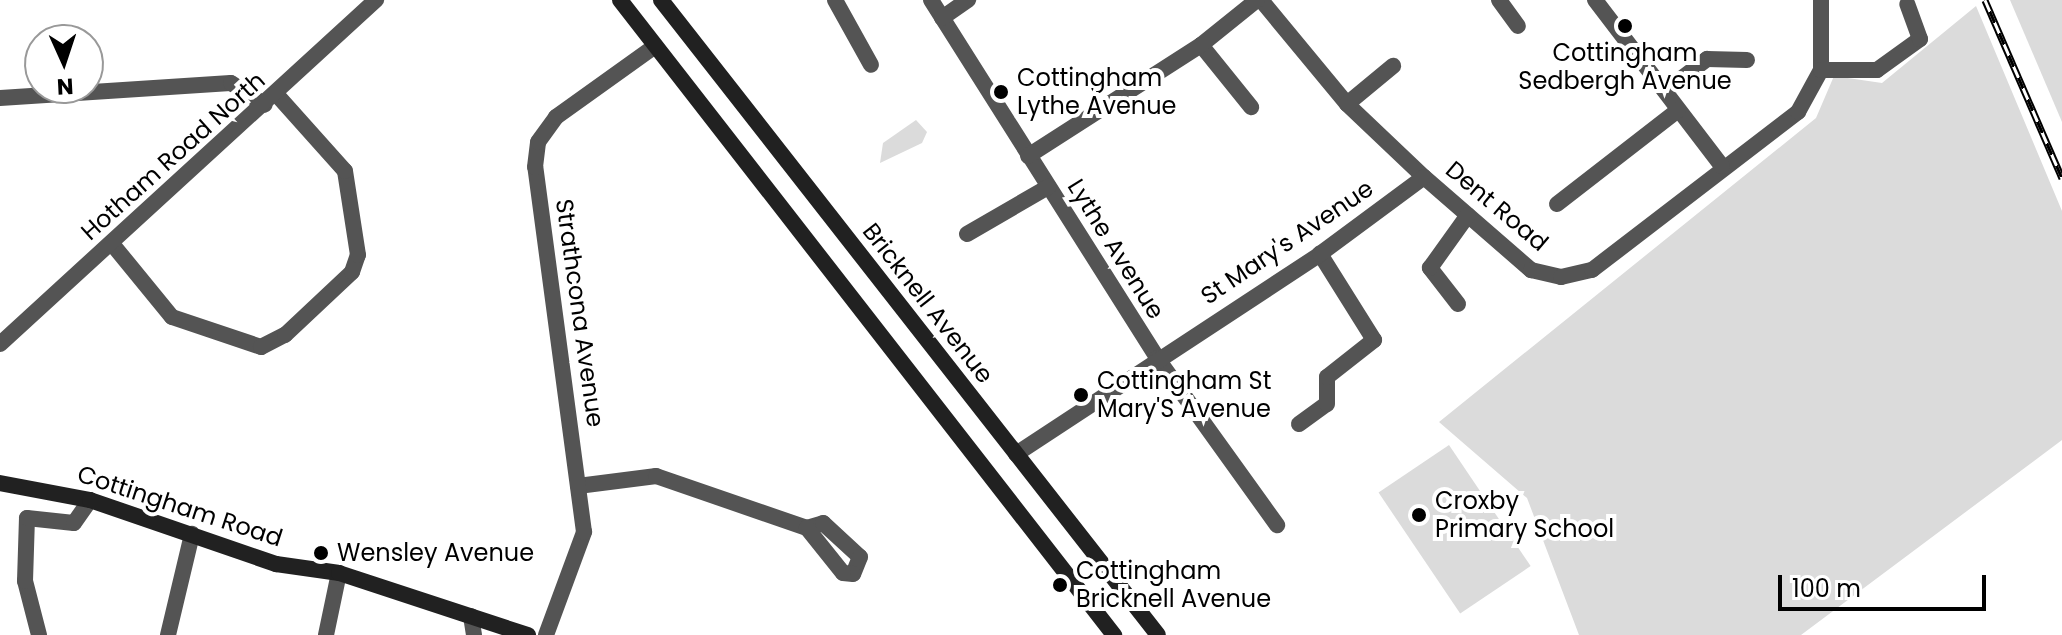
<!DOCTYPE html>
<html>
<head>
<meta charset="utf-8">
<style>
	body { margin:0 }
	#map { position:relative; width:2062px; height:635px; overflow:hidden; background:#fff; font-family:Poppins,sans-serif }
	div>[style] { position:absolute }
	.green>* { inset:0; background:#dbdbdb; transform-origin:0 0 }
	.street>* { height:16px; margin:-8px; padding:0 8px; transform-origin:8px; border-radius:8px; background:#545454 }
	.secondary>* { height:16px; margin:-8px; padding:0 8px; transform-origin:8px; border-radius:8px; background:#212121 }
	.rail>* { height:7px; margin-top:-3.5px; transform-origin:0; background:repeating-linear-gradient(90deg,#fff 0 12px,#000 0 24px); box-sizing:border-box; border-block:2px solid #000 }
	.dots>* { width:22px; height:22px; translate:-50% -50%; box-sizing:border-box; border:4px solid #fff; border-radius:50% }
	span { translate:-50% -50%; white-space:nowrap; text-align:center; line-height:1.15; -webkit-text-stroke:8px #fff; paint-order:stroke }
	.poi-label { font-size:24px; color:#000 }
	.left { translate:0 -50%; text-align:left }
	.street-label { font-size:24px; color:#000 }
	.north { position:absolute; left:24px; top:24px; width:80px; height:80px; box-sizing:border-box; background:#fff; border:2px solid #999; border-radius:50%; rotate:177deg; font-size:22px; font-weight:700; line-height:32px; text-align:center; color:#000 }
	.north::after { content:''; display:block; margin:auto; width:28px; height:36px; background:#000; clip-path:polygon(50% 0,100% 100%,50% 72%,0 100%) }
	.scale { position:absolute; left:1778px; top:575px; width:208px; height:36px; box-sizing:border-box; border:4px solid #000; border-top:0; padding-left:10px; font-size:24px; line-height:28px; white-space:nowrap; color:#000; -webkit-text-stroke:6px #fff; paint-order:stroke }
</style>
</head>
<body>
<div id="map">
	<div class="green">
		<i style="clip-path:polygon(2010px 0,2062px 0,2062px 122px)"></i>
		<i style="clip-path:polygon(1976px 6px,2062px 211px,2062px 440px,1801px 635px,1579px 635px,1527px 498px,1439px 422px,1816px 118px,1834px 76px,1882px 83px)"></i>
		<i style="clip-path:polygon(916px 120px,927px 132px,922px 143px,880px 163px,883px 143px)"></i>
		<i style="left:1449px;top:445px;width:146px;height:85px;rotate:56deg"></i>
	</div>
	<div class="street">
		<i style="left:835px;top:0;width:74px;rotate:61deg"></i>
		<i style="left:931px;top:0;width:423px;rotate:57.7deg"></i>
		<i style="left:1157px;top:358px;width:206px;rotate:54.3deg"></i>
		<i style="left:1261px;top:0;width:135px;rotate:50.4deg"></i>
		<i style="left:1347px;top:104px;width:106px;rotate:43.5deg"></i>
		<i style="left:1424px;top:177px;width:142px;rotate:41deg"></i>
		<i style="left:1531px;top:270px;width:31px;rotate:13deg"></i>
		<i style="left:1561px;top:277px;width:32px;rotate:-13deg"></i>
		<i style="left:1592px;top:270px;width:260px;rotate:-37.5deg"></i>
		<i style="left:1798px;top:112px;width:48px;rotate:-61.3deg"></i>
		<i style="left:1821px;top:70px;width:70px;rotate:-90deg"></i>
		<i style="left:1499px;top:0;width:32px;rotate:54deg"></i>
		<i style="left:1595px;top:0;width:209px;rotate:52.6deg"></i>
		<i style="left:942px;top:18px;width:32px;rotate:-35deg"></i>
		<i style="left:1201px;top:45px;width:80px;rotate:51.1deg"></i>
		<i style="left:1821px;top:70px;width:56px"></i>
		<i style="left:1877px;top:70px;width:53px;rotate:-35.8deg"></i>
		<i style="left:1920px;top:39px;width:37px;rotate:-110deg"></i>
		<i style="left:1665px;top:91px;width:53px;rotate:-37.3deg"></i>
		<i style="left:1707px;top:59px;width:40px;rotate:1.4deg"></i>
		<i style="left:0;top:98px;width:231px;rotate:-3.7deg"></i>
		<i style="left:231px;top:83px;width:40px;rotate:32.9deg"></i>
		<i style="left:1347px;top:104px;width:60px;rotate:-39.6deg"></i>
		<i style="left:1028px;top:156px;width:206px;rotate:-32.7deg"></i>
		<i style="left:1201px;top:45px;width:72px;rotate:-38.8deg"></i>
		<i style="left:1557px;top:204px;width:153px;rotate:-37.8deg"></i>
		<i style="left:967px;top:234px;width:94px;rotate:-30.1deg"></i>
		<i style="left:113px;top:245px;width:93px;rotate:50.7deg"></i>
		<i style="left:172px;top:317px;width:94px;rotate:18.6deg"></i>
		<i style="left:261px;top:347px;width:27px;rotate:-27deg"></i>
		<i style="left:285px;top:335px;width:92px;rotate:-43.2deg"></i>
		<i style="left:352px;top:272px;width:18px;rotate:-71deg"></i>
		<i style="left:358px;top:255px;width:85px;rotate:-98.8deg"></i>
		<i style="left:345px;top:171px;width:102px;rotate:-131.8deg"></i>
		<i style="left:1458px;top:304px;width:46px;rotate:-127.9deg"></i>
		<i style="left:1430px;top:268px;width:65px;rotate:-54.4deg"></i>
		<i style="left:0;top:344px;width:510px;rotate:-42.46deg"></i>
		<i style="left:1299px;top:424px;width:34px;rotate:-36deg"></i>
		<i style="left:1327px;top:404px;width:27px;rotate:-90deg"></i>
		<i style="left:1327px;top:377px;width:60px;rotate:-38.2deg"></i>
		<i style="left:1374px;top:340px;width:102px;rotate:-122.1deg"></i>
		<i style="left:1016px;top:454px;width:364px;rotate:-33.3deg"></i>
		<i style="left:1320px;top:254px;width:129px;rotate:-36.5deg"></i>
		<i style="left:578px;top:486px;width:79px;rotate:-7.3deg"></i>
		<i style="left:656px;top:476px;width:160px;rotate:19deg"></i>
		<i style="left:807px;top:528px;width:17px;rotate:-17deg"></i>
		<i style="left:823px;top:523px;width:50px;rotate:42.6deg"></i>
		<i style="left:860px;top:557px;width:18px;rotate:112deg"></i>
		<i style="left:853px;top:574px;width:10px;rotate:-174deg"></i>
		<i style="left:843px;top:573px;width:58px;rotate:-128.7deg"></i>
		<i style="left:471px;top:616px;width:19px;rotate:81deg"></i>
		<i style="left:39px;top:635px;width:56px;rotate:-104.5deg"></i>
		<i style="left:25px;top:581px;width:63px;rotate:-88.2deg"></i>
		<i style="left:27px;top:518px;width:47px;rotate:6.1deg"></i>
		<i style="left:74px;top:523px;width:28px;rotate:-55deg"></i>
		<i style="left:168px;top:635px;width:104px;rotate:-76.6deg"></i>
		<i style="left:326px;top:635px;width:63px;rotate:-78.2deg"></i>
		<i style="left:546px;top:635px;width:110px;rotate:-69.7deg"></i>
		<i style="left:584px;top:532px;width:368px;rotate:-97.6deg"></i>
		<i style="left:535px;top:167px;width:25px;rotate:-83deg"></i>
		<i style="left:538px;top:142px;width:31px;rotate:-54deg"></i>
		<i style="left:556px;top:117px;width:122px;rotate:-35.6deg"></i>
	</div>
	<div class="secondary">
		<i style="left:620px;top:0;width:805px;rotate:52.12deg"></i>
		<i style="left:661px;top:0;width:806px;rotate:51.95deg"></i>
		<i style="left:0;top:483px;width:92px;rotate:10.7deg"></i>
		<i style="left:90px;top:500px;width:197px;rotate:19deg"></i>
		<i style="left:276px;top:564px;width:64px;rotate:8.1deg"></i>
		<i style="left:339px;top:573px;width:199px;rotate:18.2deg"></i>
	</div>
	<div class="rail">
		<i style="left:1985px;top:0;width:194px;rotate:66.6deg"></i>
	</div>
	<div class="dots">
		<i style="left:1625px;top:26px;background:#000"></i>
		<i style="left:1001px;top:92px;background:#000"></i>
		<i style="left:1081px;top:395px;background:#000"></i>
		<i style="left:1419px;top:515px;background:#000"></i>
		<i style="left:321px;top:553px;background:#000"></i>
		<i style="left:1060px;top:585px;background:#000"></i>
	</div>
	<div class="poi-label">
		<span style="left:1625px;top:67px">Cottingham<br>Sedbergh Avenue</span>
		<span class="left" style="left:1017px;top:92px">Cottingham<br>Lythe Avenue</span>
		<span class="left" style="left:1097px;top:395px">Cottingham St<br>Mary'S Avenue</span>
		<span class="left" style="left:1435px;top:515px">Croxby<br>Primary School</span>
		<span class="left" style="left:337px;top:553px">Wensley Avenue</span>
		<span class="left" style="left:1076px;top:585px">Cottingham<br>Bricknell Avenue</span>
	</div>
	<div class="street-label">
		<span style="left:173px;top:156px;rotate:-42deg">Hotham Road North</span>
		<span style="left:1497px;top:206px;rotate:40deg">Dent Road</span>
		<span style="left:1287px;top:242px;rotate:-34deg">St Mary's Avenue</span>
		<span style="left:1116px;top:249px;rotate:58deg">Lythe Avenue</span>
		<span style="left:928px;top:303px;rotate:52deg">Bricknell Avenue</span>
		<span style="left:580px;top:313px;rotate:82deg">Strathcona Avenue</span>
		<span style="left:180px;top:506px;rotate:18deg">Cottingham Road</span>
	</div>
	<div class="north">N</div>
	<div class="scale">100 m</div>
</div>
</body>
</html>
